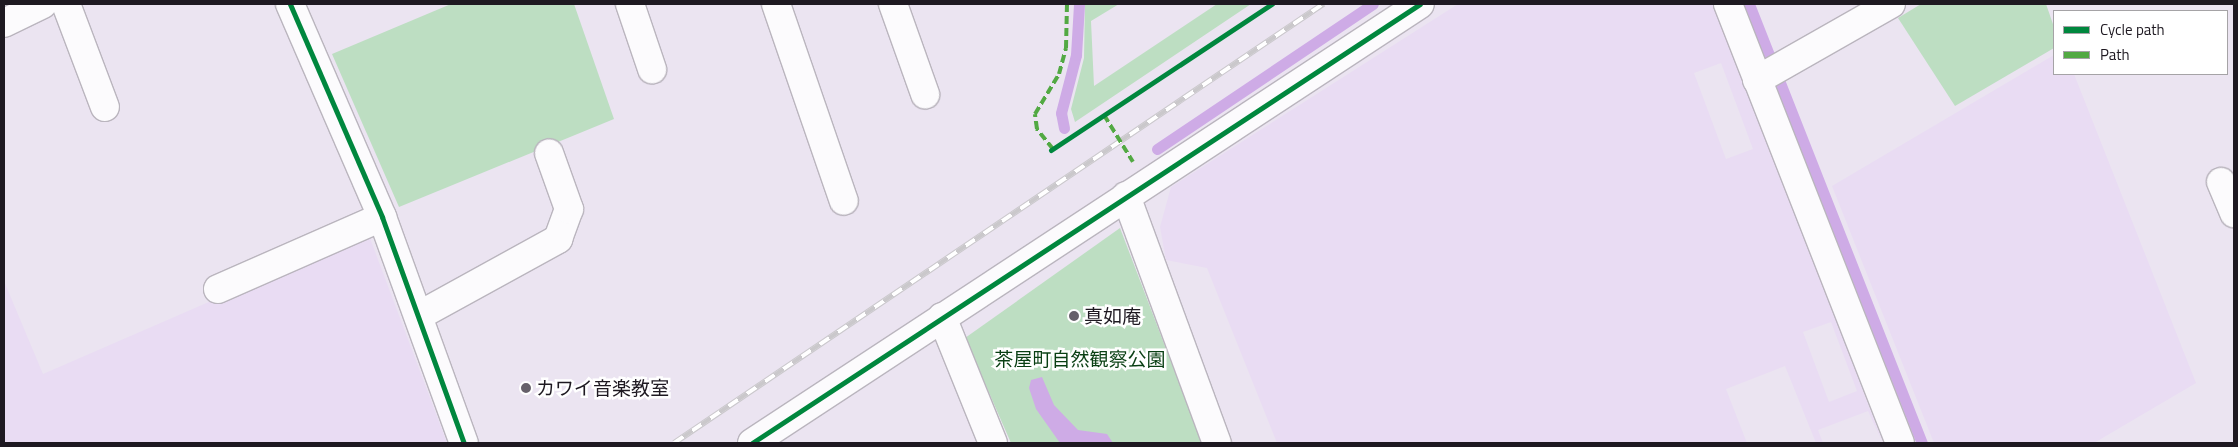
<!DOCTYPE html>
<html>
<head>
<meta charset="utf-8">
<style>
	body { margin:0 }
	#map { position:relative; width:2238px; height:447px; overflow:hidden; background:#ebe4f1; font-family:"Titillium Web","Noto Sans JP",sans-serif }
	div>[style] { position:absolute }
	.built>* { inset:0; background:#e9dcf3 }
	.green>* { inset:0; background:#bddec2 }
	.water>* { inset:0; background:#ceabe6 }
	.stream>* { height:11px; margin:-5.5px; padding:0 5.5px; transform-origin:5.5px; border-radius:5.5px; background:#ceabe6 }
	.roads { filter:drop-shadow(1px 0 #bab5be) drop-shadow(-1px 0 #bab5be) drop-shadow(0 1px #bab5be) drop-shadow(0 -1px #bab5be) }
	.minor>* { height:28px; margin:-14px; padding:0 14px; transform-origin:14px; border-radius:14px; background:#fcfbfd }
	.rail>* { height:5.5px; margin-top:-2.75px; transform-origin:0; background:repeating-linear-gradient(90deg,#fff 0 11px,#cac8cb 0 22px); box-sizing:border-box; border-block:1px solid #cac8cb }
	.quiet>* { height:4px; margin-top:-2px; transform-origin:0; background:repeating-linear-gradient(90deg,#52a943 0 8px,transparent 0 12px) }
	.cycleway>* { height:5px; margin:-2.5px; padding:0 2.5px; transform-origin:2.5px; border-radius:2.5px; background:#00873e }
	.dots>* { width:14px; height:14px; translate:-50% -50%; box-sizing:border-box; border:2px solid #fff; border-radius:50% }
	span { translate:-50% -50%; white-space:nowrap; text-align:center; line-height:1.15; -webkit-text-stroke:5px #fff; paint-order:stroke }
	.poi-label { font-size:19px; color:#1e1921 }
	.left { translate:0 -50%; text-align:left }
	.park-label { font-size:19px; color:#093f13 }
	.frame { position:absolute; inset:0; border:5px solid #1e1921; pointer-events:none }
	.legend { position:absolute; left:2053px; top:10px; width:175px; height:65px; box-sizing:border-box; background:#fff; border:1px solid #a5a3a6; margin:0; padding:6px 9px; list-style:none; font-size:15px; color:#1e1921 }
	.legend li { display:flex; align-items:center; gap:10px; height:25px }
	.legend b { width:25px; border:1px solid #a5a3a6 }
</style>
</head>
<body>
<div id="map">
	<div class="built">
		<i style="clip-path:polygon(evenodd,1458px 4px,1715px 4px,1883px 443px,1868px 411px,1818px 430px,1823px 443px,1816px 443px,1785px 366px,1726px 389px,1747px 443px,1277px 443px,1207px 268px,1166px 260px,1160px 227px,1171px 187px,1458px 4px,1721px 63px,1753px 149px,1726px 159px,1694px 73px,1721px 63px,1458px 4px,1831px 322px,1857px 391px,1829px 402px,1803px 332px,1831px 322px)"></i>
		<i style="clip-path:polygon(2054px 55px,2054px 74px,2074px 74px,2196px 383px,2094px 443px,1934px 443px,1832px 186px)"></i>
		<i style="clip-path:polygon(368px 233px,447px 443px,4px 443px,4px 281px,43px 374px)"></i>
	</div>
	<div class="green">
		<i style="clip-path:polygon(451px 4px,574px 4px,614px 119px,399px 207px,332px 54px)"></i>
		<i style="clip-path:polygon(1085px 4px,1119px 4px,1091px 21px,1094px 86px,1217px 4px,1251px 4px,1075px 122px,1071px 109px,1084px 58px)"></i>
		<i style="clip-path:polygon(1921px 4px,2046px 4px,2054px 27px,2054px 48px,1955px 106px,1898px 18px)"></i>
		<i style="clip-path:polygon(1120px 228px,1202px 443px,1011px 443px,965px 338px)"></i>
	</div>
	<div class="water">
		<i style="clip-path:polygon(1042px 377px,1054px 405px,1078px 430px,1107px 434px,1113px 443px,1060px 443px,1036px 409px,1029px 388px,1031px 380px)"></i>
	</div>
	<div class="stream">
		<i style="left:1749px;top:4px;width:472px;rotate:68.5deg"></i>
		<i style="left:1064px;top:128px;width:15px;rotate:-101deg"></i>
		<i style="left:1061px;top:113px;width:60px;rotate:-75.5deg"></i>
		<i style="left:1076px;top:55px;width:51px;rotate:-86.6deg"></i>
		<i style="left:1157px;top:149px;width:260px;rotate:-33.9deg"></i>
	</div>
	<div class="roads">
		<div class="minor">
			<i style="left:66px;top:4px;width:110px;rotate:69.3deg"></i>
			<i style="left:290px;top:4px;width:232px;rotate:66.6deg"></i>
			<i style="left:382px;top:217px;width:240px;rotate:70.1deg"></i>
			<i style="left:630px;top:4px;width:69px;rotate:71.3deg"></i>
			<i style="left:776px;top:4px;width:208px;rotate:71deg"></i>
			<i style="left:893px;top:4px;width:96px;rotate:70.4deg"></i>
			<i style="left:1728px;top:4px;width:471px;rotate:68.6deg"></i>
			<i style="left:4px;top:23px;width:43px;rotate:-26deg"></i>
			<i style="left:1757px;top:80px;width:154px;rotate:-29.6deg"></i>
			<i style="left:2221px;top:182px;width:34px;rotate:67deg"></i>
			<i style="left:1126px;top:196px;width:263px;rotate:69.8deg"></i>
			<i style="left:218px;top:289px;width:179px;rotate:-23.7deg"></i>
			<i style="left:420px;top:315px;width:158px;rotate:-28.8deg"></i>
			<i style="left:558px;top:239px;width:32px;rotate:-70deg"></i>
			<i style="left:569px;top:209px;width:59px;rotate:-109.7deg"></i>
			<i style="left:942px;top:317px;width:136px;rotate:68deg"></i>
			<i style="left:752px;top:443px;width:799px;rotate:-33.31deg"></i>
		</div>
	</div>
	<div class="rail">
		<i style="left:674px;top:443px;width:784px;rotate:-34.08deg"></i>
	</div>
	<div class="quiet">
		<i style="left:1104px;top:115px;width:55px;rotate:58.3deg"></i>
		<i style="left:1053px;top:149px;width:26px;rotate:-129deg"></i>
		<i style="left:1037px;top:129px;width:15px;rotate:-98deg"></i>
		<i style="left:1035px;top:114px;width:47px;rotate:-59deg"></i>
		<i style="left:1059px;top:74px;width:27px;rotate:-75deg"></i>
		<i style="left:1066px;top:48px;width:44px;rotate:-88.7deg"></i>
	</div>
	<div class="cycleway">
		<i style="left:290px;top:4px;width:232px;rotate:66.6deg"></i>
		<i style="left:382px;top:217px;width:240px;rotate:70.1deg"></i>
		<i style="left:1051px;top:150px;width:265px;rotate:-33.5deg"></i>
		<i style="left:752px;top:443px;width:799px;rotate:-33.31deg"></i>
	</div>
	<div class="dots">
		<i style="left:1074px;top:316px;background:#66606a"></i>
		<i style="left:526px;top:388px;background:#66606a"></i>
	</div>
	<div class="poi-label">
		<span class="left" style="left:1084px;top:316px">真如庵</span>
		<span class="left" style="left:536px;top:388px">カワイ音楽教室</span>
	</div>
	<div class="park-label">
		<span style="left:1080px;top:359px">茶屋町自然観察公園</span>
	</div>
	<div class="frame"></div>
	<ul class="legend">
	<li><b style="height:6px;background:#00873e"></b>Cycle path</li>
	<li><b style="height:6px;background:#52a943"></b>Path</li>
	</ul>
</div>
</body>
</html>
